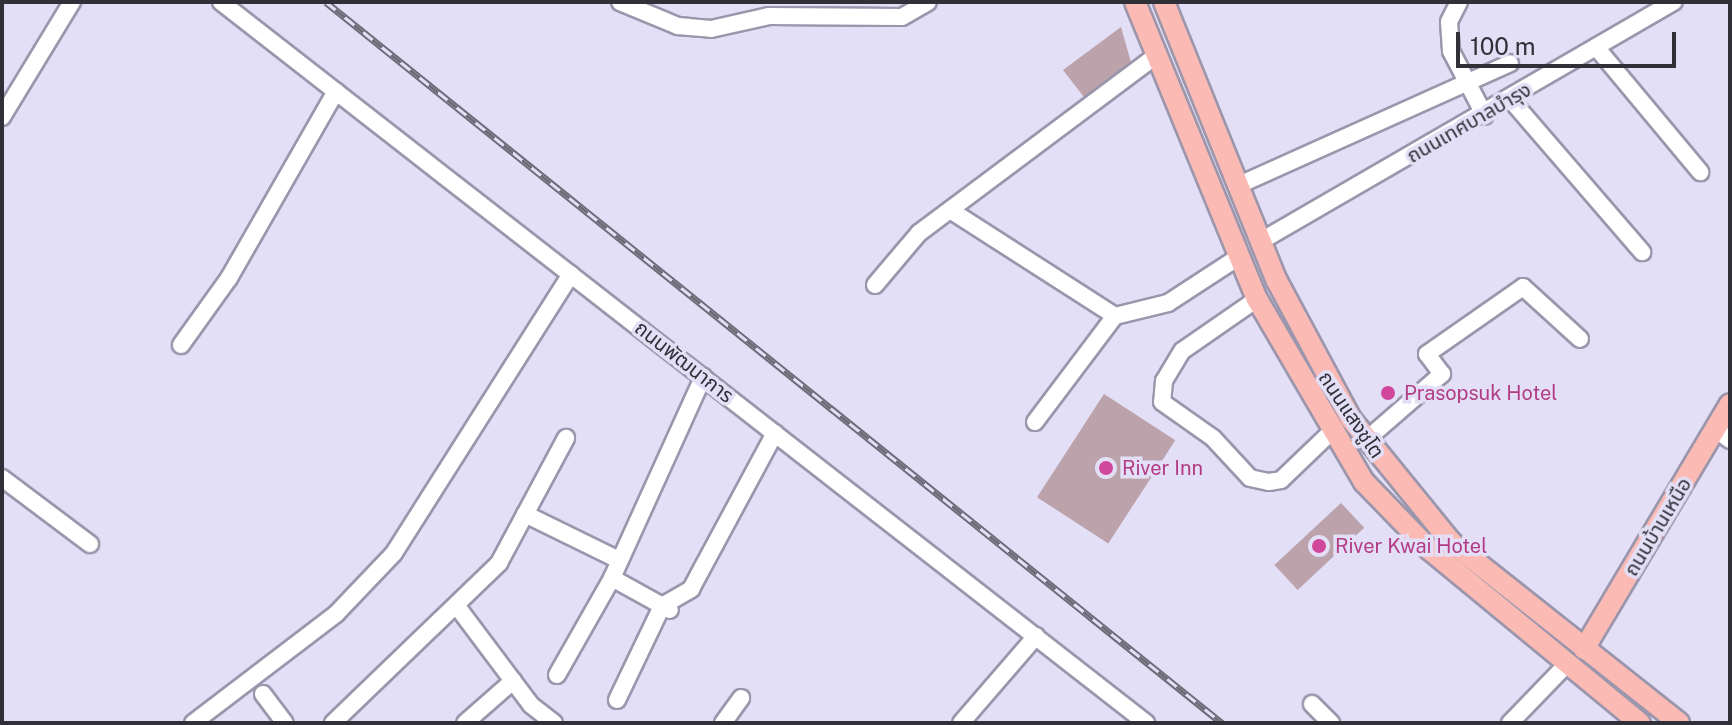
<!DOCTYPE html>
<html>
<head>
<meta charset="utf-8">
<style>
	body { margin:0 }
	#map { position:relative; width:1732px; height:725px; overflow:hidden; background:#e3dff6; font-family:"Public Sans","Noto Sans Thai",sans-serif }
	div>[style] { position:absolute }
	.building>* { inset:0; background:#bba2ab; transform-origin:0 0 }
	.roads { filter:drop-shadow(2px 0 #9b96ac) drop-shadow(-2px 0 #9b96ac) drop-shadow(0 2px #9b96ac) drop-shadow(0 -2px #9b96ac) }
	.minor>* { height:16px; margin:-8px; padding:0 8px; transform-origin:8px; border-radius:8px; background:#fff }
	.major>* { height:20px; margin:-10px; padding:0 10px; transform-origin:10px; border-radius:10px; background:#fbbbb4 }
	.rail>* { height:7px; margin-top:-3.5px; transform-origin:0; background:repeating-linear-gradient(90deg,#e3dff6 0 12px,#6f6c7a 0 24px); box-sizing:border-box; border-block:2px solid #6f6c7a }
	.dots>* { width:22px; height:22px; translate:-50% -50%; box-sizing:border-box; border:4px solid #e3dff6; border-radius:50% }
	span { translate:-50% -50%; white-space:nowrap; text-align:center; line-height:1.15; -webkit-text-stroke:7px #e3dff6; paint-order:stroke }
	.street-label { font-size:20px; color:#312f38 }
	.hotel-label { font-size:20px; color:#b23c85 }
	.left { translate:0 -50%; text-align:left }
	.frame { position:absolute; inset:0; border:4px solid #312f38; pointer-events:none }
	.scale { position:absolute; left:1456px; top:32px; width:220px; height:36px; box-sizing:border-box; border:4px solid #312f38; border-top:0; padding-left:10px; font-size:24px; line-height:28px; white-space:nowrap; color:#312f38; -webkit-text-stroke:6px #e3dff6; paint-order:stroke }
</style>
</head>
<body>
<div id="map">
	<div class="building">
		<i style="clip-path:polygon(1121px 27px,1132px 66px,1087px 101px,1063px 70px)"></i>
		<i style="left:1104px;top:394px;width:85px;height:123px;rotate:33deg"></i>
		<i style="left:1341px;top:503px;width:34px;height:91px;rotate:47deg"></i>
	</div>
	<div class="roads">
		<div class="minor">
			<i style="left:221px;top:2px;width:1173px;rotate:37.93deg"></i>
			<i style="left:620px;top:2px;width:63px;rotate:22.5deg"></i>
			<i style="left:678px;top:26px;width:33px;rotate:5deg"></i>
			<i style="left:711px;top:29px;width:59px;rotate:-12.6deg"></i>
			<i style="left:769px;top:16px;width:133px;rotate:0.4deg"></i>
			<i style="left:902px;top:17px;width:30px;rotate:-30deg"></i>
			<i style="left:1459px;top:2px;width:22px;rotate:117deg"></i>
			<i style="left:1449px;top:22px;width:29px;rotate:86deg"></i>
			<i style="left:1451px;top:51px;width:73px;rotate:62.4deg"></i>
			<i style="left:1596px;top:47px;width:163px;rotate:50.2deg"></i>
			<i style="left:1511px;top:100px;width:201px;rotate:49.2deg"></i>
			<i style="left:2px;top:117px;width:135px;rotate:-58.7deg"></i>
			<i style="left:1239px;top:185px;width:297px;rotate:-24.2deg"></i>
			<i style="left:950px;top:210px;width:196px;rotate:32.7deg"></i>
			<i style="left:1115px;top:316px;width:55px;rotate:-13.8deg"></i>
			<i style="left:1168px;top:303px;width:86px;rotate:-33.1deg"></i>
			<i style="left:1261px;top:241px;width:477px;rotate:-30.1deg"></i>
			<i style="left:875px;top:285px;width:68px;rotate:-49.8deg"></i>
			<i style="left:919px;top:233px;width:297px;rotate:-36.8deg"></i>
			<i style="left:1257px;top:299px;width:91px;rotate:145.3deg"></i>
			<i style="left:1182px;top:351px;width:35px;rotate:121deg"></i>
			<i style="left:1164px;top:381px;width:21px;rotate:95deg"></i>
			<i style="left:1162px;top:402px;width:62px;rotate:35.2deg"></i>
			<i style="left:1213px;top:438px;width:54px;rotate:47.2deg"></i>
			<i style="left:1250px;top:478px;width:19px;rotate:12deg"></i>
			<i style="left:1269px;top:482px;width:12px;rotate:-9deg"></i>
			<i style="left:1281px;top:480px;width:69px;rotate:-43.8deg"></i>
			<i style="left:181px;top:345px;width:82px;rotate:-54.4deg"></i>
			<i style="left:229px;top:278px;width:215px;rotate:-60.2deg"></i>
			<i style="left:1035px;top:422px;width:133px;rotate:-53deg"></i>
			<i style="left:1717px;top:430px;width:16px;rotate:38deg"></i>
			<i style="left:1366px;top:440px;width:101px;rotate:-41deg"></i>
			<i style="left:1442px;top:374px;width:25px;rotate:-127deg"></i>
			<i style="left:1427px;top:354px;width:117px;rotate:-34.9deg"></i>
			<i style="left:1523px;top:287px;width:77px;rotate:42.4deg"></i>
			<i style="left:2px;top:478px;width:110px;rotate:36.9deg"></i>
			<i style="left:525px;top:514px;width:100px;rotate:26.1deg"></i>
			<i style="left:612px;top:578px;width:66px;rotate:28.9deg"></i>
			<i style="left:456px;top:605px;width:125px;rotate:53.1deg"></i>
			<i style="left:531px;top:705px;width:29px;rotate:38deg"></i>
			<i style="left:557px;top:675px;width:112px;rotate:-60.4deg"></i>
			<i style="left:612px;top:578px;width:221px;rotate:-65.6deg"></i>
			<i style="left:263px;top:694px;width:36px;rotate:53deg"></i>
			<i style="left:617px;top:700px;width:104px;rotate:-64.4deg"></i>
			<i style="left:662px;top:606px;width:34px;rotate:-30deg"></i>
			<i style="left:691px;top:589px;width:177px;rotate:-61.7deg"></i>
			<i style="left:1312px;top:704px;width:27px;rotate:45deg"></i>
			<i style="left:193px;top:723px;width:180px;rotate:-37.3deg"></i>
			<i style="left:336px;top:614px;width:84px;rotate:-46.4deg"></i>
			<i style="left:394px;top:553px;width:330px;rotate:-57.6deg"></i>
			<i style="left:333px;top:723px;width:231px;rotate:-43.9deg"></i>
			<i style="left:499px;top:563px;width:142px;rotate:-61.8deg"></i>
			<i style="left:465px;top:723px;width:64px;rotate:-41.2deg"></i>
			<i style="left:723px;top:723px;width:31px;rotate:-54deg"></i>
			<i style="left:961px;top:723px;width:115px;rotate:-49.2deg"></i>
			<i style="left:1510px;top:723px;width:81px;rotate:-46deg"></i>
		</div>
		<div class="major">
			<i style="left:1135px;top:2px;width:321px;rotate:67.7deg"></i>
			<i style="left:1257px;top:299px;width:212px;rotate:59.7deg"></i>
			<i style="left:1364px;top:482px;width:95px;rotate:45.9deg"></i>
			<i style="left:1430px;top:550px;width:272px;rotate:39.5deg"></i>
			<i style="left:1164px;top:2px;width:301px;rotate:68deg"></i>
			<i style="left:1277px;top:281px;width:157px;rotate:61.8deg"></i>
			<i style="left:1351px;top:419px;width:159px;rotate:50.9deg"></i>
			<i style="left:1451px;top:542px;width:291px;rotate:38.4deg"></i>
			<i style="left:1584px;top:649px;width:285px;rotate:-59.2deg"></i>
		</div>
	</div>
	<div class="rail">
		<i style="left:326px;top:2px;width:1150px;rotate:38.82deg"></i>
	</div>
	<div class="dots">
		<i style="left:1388px;top:393px;background:#d1479c"></i>
		<i style="left:1106px;top:468px;background:#d1479c"></i>
		<i style="left:1319px;top:546px;background:#d1479c"></i>
	</div>
	<div class="street-label">
		<span style="left:1469px;top:123px;rotate:-30deg">ถนนเทศบาลบำรุง</span>
		<span style="left:684px;top:362px;rotate:38deg">ถนนพัฒนาการ</span>
		<span style="left:1351px;top:415px;rotate:56deg">ถนนแสงชูโต</span>
		<span style="left:1658px;top:527px;rotate:-59deg">ถนนบ้านเหนือ</span>
	</div>
	<div class="hotel-label">
		<span class="left" style="left:1404px;top:393px">Prasopsuk Hotel</span>
		<span class="left" style="left:1122px;top:468px">River Inn</span>
		<span class="left" style="left:1335px;top:546px">River Kwai Hotel</span>
	</div>
	<div class="frame"></div>
	<div class="scale">100 m</div>
</div>
</body>
</html>
